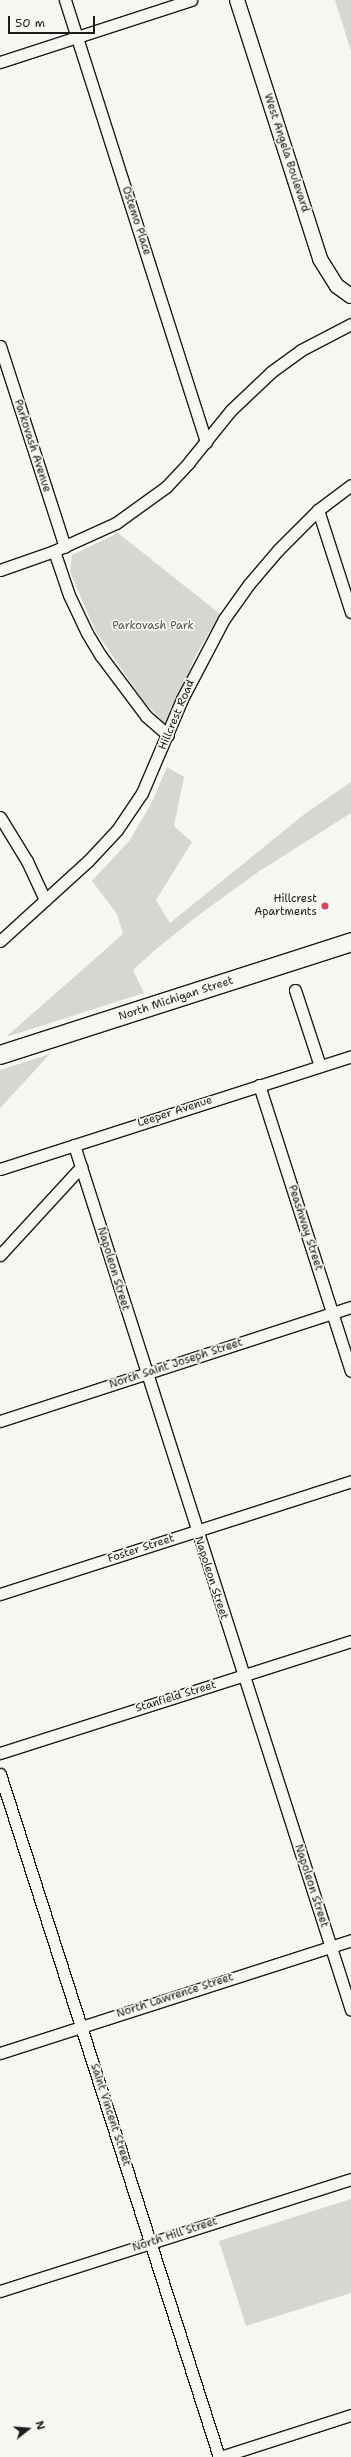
<!DOCTYPE html>
<html>
<head>
<meta charset="utf-8">
<style>
	body { margin:0 }
	#map { position:relative; width:351px; height:2457px; overflow:hidden; background:#f6f6f2; font-family:"Shantell Sans",sans-serif }
	div>[style] { position:absolute }
	.green>* { inset:0; background:#d6d6d2 }
	.roads { filter:drop-shadow(1px 0 #1c1c1c) drop-shadow(-1px 0 #1c1c1c) drop-shadow(0 1px #1c1c1c) drop-shadow(0 -1px #1c1c1c) }
	.minor>* { height:11px; margin:-5.5px; padding:0 5.5px; transform-origin:5.5px; border-radius:5.5px; background:#f6f6f2 }
	.tertiary>* { height:14px; margin:-7px; padding:0 7px; transform-origin:7px; border-radius:7px; background:#f6f6f2 }
	.primary>* { height:18px; margin:-9px; padding:0 9px; transform-origin:9px; border-radius:9px; background:#f6f6f2 }
	.dots>* { width:11px; height:11px; translate:-50% -50%; box-sizing:border-box; border:2px solid #f6f6f2; border-radius:50% }
	span { translate:-50% -50%; white-space:nowrap; text-align:center; line-height:1.15; -webkit-text-stroke:3.5px #f6f6f2; paint-order:stroke }
	.street-label { font-size:11px; color:#1c1c1c }
	.park-label { font-size:11px; color:#545453 }
	.poi-label { font-size:11px; color:#1c1c1c }
	.right { translate:-100% -50%; text-align:right }
	.north { position:absolute; left:8px; top:2409px; width:40px; height:40px; -webkit-text-stroke:3px #f6f6f2; paint-order:stroke; rotate:73deg; font-size:11px; font-weight:700; line-height:16px; text-align:center; color:#1c1c1c }
	.north::after { content:''; display:block; margin:auto; width:14px; height:18px; background:#1c1c1c; clip-path:polygon(50% 0,100% 100%,50% 72%,0 100%) }
	.scale { position:absolute; left:8px; top:16px; width:87px; height:18px; box-sizing:border-box; border:2px solid #1c1c1c; border-top:0; padding-left:5px; font-size:12px; line-height:14px; white-space:nowrap; color:#1c1c1c; -webkit-text-stroke:3px #f6f6f2; paint-order:stroke }
</style>
</head>
<body>
<div id="map">
	<div class="green">
		<i style="clip-path:polygon(335px 0,351px 0,351px 51px)"></i>
		<i style="clip-path:polygon(118px 533px,220px 614px,196px 655px,166px 725px,143px 701px,95px 630px,70px 572px,72px 555px)"></i>
		<i style="clip-path:polygon(167px 767px,184px 777px,174px 826px,192px 842px,156px 900px,170px 923px,306px 813px,351px 782px,351px 813px,258px 872px,196px 917px,155px 950px,133px 970px,144px 993px,6px 1037px,123px 934px,117px 914px,92px 881px,130px 840px,152px 802px)"></i>
		<i style="clip-path:polygon(50px 1054px,0 1108px,0 1070px)"></i>
		<i style="clip-path:polygon(351px 2199px,351px 2293px,246px 2326px,219px 2241px)"></i>
	</div>
	<div class="roads">
		<div class="minor">
			<i style="left:65px;top:0;width:464px;rotate:72.3deg"></i>
			<i style="left:0;top:62px;width:201px;rotate:-18deg"></i>
			<i style="left:0;top:346px;width:211px;rotate:72.1deg"></i>
			<i style="left:318px;top:510px;width:107px;rotate:72.1deg"></i>
			<i style="left:54px;top:551px;width:46px;rotate:71.2deg"></i>
			<i style="left:69px;top:595px;width:42px;rotate:64.7deg"></i>
			<i style="left:87px;top:633px;width:27px;rotate:59deg"></i>
			<i style="left:101px;top:656px;width:75px;rotate:53.1deg"></i>
			<i style="left:146px;top:716px;width:29px;rotate:41deg"></i>
			<i style="left:0;top:570px;width:57px;rotate:-19.4deg"></i>
			<i style="left:54px;top:551px;width:68px;rotate:-24.3deg"></i>
			<i style="left:116px;top:523px;width:62px;rotate:-35.8deg"></i>
			<i style="left:166px;top:487px;width:34px;rotate:-47deg"></i>
			<i style="left:189px;top:462px;width:67px;rotate:-51.1deg"></i>
			<i style="left:231px;top:410px;width:55px;rotate:-43.5deg"></i>
			<i style="left:271px;top:372px;width:37px;rotate:-36deg"></i>
			<i style="left:301px;top:350px;width:56px;rotate:-27.5deg"></i>
			<i style="left:0;top:817px;width:52px;rotate:58.5deg"></i>
			<i style="left:27px;top:861px;width:43px;rotate:65.2deg"></i>
			<i style="left:0;top:941px;width:119px;rotate:-42.3deg"></i>
			<i style="left:88px;top:861px;width:42px;rotate:-46.9deg"></i>
			<i style="left:117px;top:830px;width:45px;rotate:-56deg"></i>
			<i style="left:142px;top:793px;width:102px;rotate:-66.9deg"></i>
			<i style="left:182px;top:699px;width:90px;rotate:-62.3deg"></i>
			<i style="left:224px;top:619px;width:43px;rotate:-54.5deg"></i>
			<i style="left:249px;top:584px;width:45px;rotate:-49.5deg"></i>
			<i style="left:278px;top:550px;width:57px;rotate:-45deg"></i>
			<i style="left:318px;top:510px;width:41px;rotate:-37.1deg"></i>
			<i style="left:295px;top:990px;width:80px;rotate:71.8deg"></i>
			<i style="left:259px;top:1085px;width:300px;rotate:72.2deg"></i>
			<i style="left:74px;top:1145px;width:908px;rotate:72.24deg"></i>
			<i style="left:0;top:1169px;width:369px;rotate:-17.8deg"></i>
			<i style="left:0;top:1255px;width:120px;rotate:-47.4deg"></i>
			<i style="left:0;top:1421px;width:369px;rotate:-18deg"></i>
			<i style="left:0;top:1594px;width:369px;rotate:-17.8deg"></i>
			<i style="left:0;top:1753px;width:368px;rotate:-17.7deg"></i>
			<i style="left:0;top:1774px;width:717px;rotate:72.22deg"></i>
			<i style="left:0;top:2053px;width:369px;rotate:-17.8deg"></i>
			<i style="left:0;top:2291px;width:368px;rotate:-17.7deg"></i>
			<i style="left:220px;top:2457px;width:138px;rotate:-17.8deg"></i>
		</div>
		<div class="tertiary">
			<i style="left:237px;top:0;width:272px;rotate:72.2deg"></i>
			<i style="left:320px;top:259px;width:32px;rotate:58deg"></i>
			<i style="left:337px;top:286px;width:17px;rotate:36deg"></i>
		</div>
		<div class="primary">
			<i style="left:0;top:1055px;width:369px;rotate:-17.8deg"></i>
		</div>
	</div>
	<div class="dots">
		<i style="left:325px;top:906px;background:#d1495b"></i>
	</div>
	<div class="street-label">
		<span style="left:286px;top:153px;rotate:72deg">West Angela Boulevard</span>
		<span style="left:136px;top:221px;rotate:72deg">Ostemo Place</span>
		<span style="left:32px;top:446px;rotate:72deg">Parkovash Avenue</span>
		<span style="left:177px;top:715px;rotate:-67deg">Hillcrest Road</span>
		<span style="left:176px;top:999px;rotate:-18deg">North Michigan Street</span>
		<span style="left:175px;top:1112px;rotate:-18deg">Leeper Avenue</span>
		<span style="left:305px;top:1228px;rotate:72deg">Peashway Street</span>
		<span style="left:113px;top:1269px;rotate:73deg">Napoleon Street</span>
		<span style="left:176px;top:1364px;rotate:-18deg">North Saint Joseph Street</span>
		<span style="left:141px;top:1549px;rotate:-18deg">Foster Street</span>
		<span style="left:211px;top:1578px;rotate:72deg">Napoleon Street</span>
		<span style="left:176px;top:1697px;rotate:-17deg">Stanfield Street</span>
		<span style="left:311px;top:1886px;rotate:72deg">Napoleon Street</span>
		<span style="left:175px;top:1996px;rotate:-18deg">North Lawrence Street</span>
		<span style="left:110px;top:2115px;rotate:72deg">Saint Vincent Street</span>
		<span style="left:175px;top:2235px;rotate:-18deg">North Hill Street</span>
	</div>
	<div class="park-label">
		<span style="left:153px;top:626px">Parkovash Park</span>
	</div>
	<div class="poi-label">
		<span class="right" style="left:317px;top:906px">Hillcrest<br>Apartments</span>
	</div>
	<div class="north">N</div>
	<div class="scale">50 m</div>
</div>
</body>
</html>
